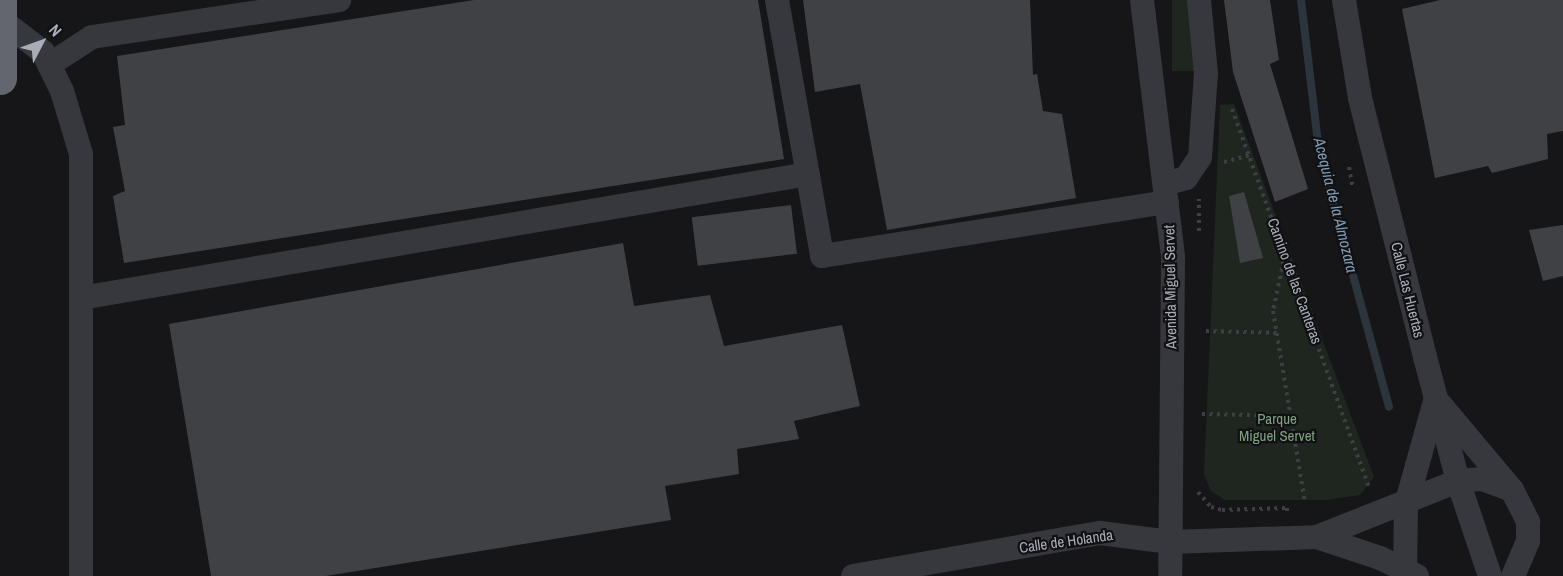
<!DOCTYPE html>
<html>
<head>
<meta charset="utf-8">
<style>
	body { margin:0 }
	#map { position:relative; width:1563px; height:576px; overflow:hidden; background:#161618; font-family:"Archivo Narrow",sans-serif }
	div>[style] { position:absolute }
	.green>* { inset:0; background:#1e261f; transform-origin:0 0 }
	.stream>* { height:8px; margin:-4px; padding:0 4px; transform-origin:4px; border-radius:4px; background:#2c353c }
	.building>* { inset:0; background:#404145; transform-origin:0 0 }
	.path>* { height:4px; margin-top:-2px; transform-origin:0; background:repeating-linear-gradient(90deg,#3d3f44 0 3px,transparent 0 7.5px) }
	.street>* { height:24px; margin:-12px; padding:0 12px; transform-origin:12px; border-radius:12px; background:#37383d }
	.highway>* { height:33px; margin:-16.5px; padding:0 16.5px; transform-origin:16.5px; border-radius:16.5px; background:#63666e }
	span { translate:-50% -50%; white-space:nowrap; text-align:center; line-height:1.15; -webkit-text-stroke:4.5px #111113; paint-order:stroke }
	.street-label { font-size:15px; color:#a8adb8 }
	.park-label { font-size:15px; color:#7fa381 }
	.water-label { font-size:16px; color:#7f9bb3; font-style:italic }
	.north { position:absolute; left:12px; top:12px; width:60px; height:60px; -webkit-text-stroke:4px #111113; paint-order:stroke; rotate:49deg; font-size:16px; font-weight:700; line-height:24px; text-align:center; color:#a8adb8 }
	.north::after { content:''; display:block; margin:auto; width:21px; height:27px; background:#a8adb8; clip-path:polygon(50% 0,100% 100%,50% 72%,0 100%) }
</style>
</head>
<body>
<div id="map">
	<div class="green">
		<i style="left:1172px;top:0;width:22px;height:71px"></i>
		<i style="clip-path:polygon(1234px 104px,1374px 477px,1360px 495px,1326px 500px,1225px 500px,1211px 491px,1204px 475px,1220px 105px)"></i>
	</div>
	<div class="stream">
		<i style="left:1301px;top:0;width:152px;rotate:83.2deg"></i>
		<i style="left:1319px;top:151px;width:265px;rotate:74.7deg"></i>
	</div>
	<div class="building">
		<i style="clip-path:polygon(474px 0,758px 0,784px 159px,124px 263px,113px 196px,125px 191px,113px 127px,125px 125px,117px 56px)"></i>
		<i style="clip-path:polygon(803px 0,1030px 0,1033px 75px,1037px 74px,1043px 111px,1062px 114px,1076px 198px,887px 230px,860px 84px,815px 92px)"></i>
		<i style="clip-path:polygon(1224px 0,1270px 0,1279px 60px,1270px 64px,1308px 189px,1275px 202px,1233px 72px)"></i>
		<i style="clip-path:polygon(1440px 0,1563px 0,1563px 131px,1547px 134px,1548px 159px,1492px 173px,1488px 166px,1435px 178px,1402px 9px)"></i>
		<i style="clip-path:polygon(1244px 192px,1263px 258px,1240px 263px,1229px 196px)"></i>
		<i style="left:791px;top:205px;width:49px;height:100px;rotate:83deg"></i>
		<i style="clip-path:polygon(1563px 225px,1563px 276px,1543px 281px,1529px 230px)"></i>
		<i style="clip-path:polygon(623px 243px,634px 306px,710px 295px,724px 346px,842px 325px,860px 406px,794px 421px,799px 439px,737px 449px,739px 474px,665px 486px,671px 520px,326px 576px,211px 576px,169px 324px)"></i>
	</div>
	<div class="path">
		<i style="left:1232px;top:109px;width:403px;rotate:70.1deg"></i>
		<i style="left:1224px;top:162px;width:27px;rotate:-15deg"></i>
		<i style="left:1349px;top:167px;width:22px;rotate:80deg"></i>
		<i style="left:1199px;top:231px;width:32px;rotate:-90deg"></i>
		<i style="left:1285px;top:254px;width:58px;rotate:101.9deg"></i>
		<i style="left:1273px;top:311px;width:194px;rotate:80.5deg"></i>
		<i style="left:1206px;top:331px;width:71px;rotate:1.6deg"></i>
		<i style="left:1202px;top:414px;width:89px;rotate:1.3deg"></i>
		<i style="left:1198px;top:492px;width:20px;rotate:49deg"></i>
		<i style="left:1211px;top:507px;width:11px;rotate:15deg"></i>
		<i style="left:1222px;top:510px;width:65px;rotate:-1.8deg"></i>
		<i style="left:1287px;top:508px;width:5px;rotate:90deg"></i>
	</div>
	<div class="street">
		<i style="left:777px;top:0;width:260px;rotate:80deg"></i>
		<i style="left:822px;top:256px;width:349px;rotate:-8.9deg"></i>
		<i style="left:1142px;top:0;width:260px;rotate:83.1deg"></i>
		<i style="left:1173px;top:258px;width:318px;rotate:90.5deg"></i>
		<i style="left:1344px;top:0;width:99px;rotate:80.7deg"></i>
		<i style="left:1360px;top:98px;width:267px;rotate:75.9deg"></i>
		<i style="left:1425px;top:357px;width:128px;rotate:75.1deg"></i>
		<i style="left:1458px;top:481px;width:100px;rotate:71.4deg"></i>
		<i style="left:0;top:19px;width:54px;rotate:37.5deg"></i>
		<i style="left:43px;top:52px;width:43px;rotate:64deg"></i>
		<i style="left:62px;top:91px;width:66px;rotate:73.2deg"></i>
		<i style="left:81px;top:154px;width:422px;rotate:90deg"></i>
		<i style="left:49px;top:65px;width:51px;rotate:-33.1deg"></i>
		<i style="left:92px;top:37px;width:250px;rotate:-8.5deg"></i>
		<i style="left:1165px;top:184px;width:22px;rotate:-16deg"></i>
		<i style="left:1186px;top:178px;width:25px;rotate:-56deg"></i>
		<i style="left:1200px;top:157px;width:83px;rotate:-85.9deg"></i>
		<i style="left:1206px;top:74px;width:74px;rotate:-95.4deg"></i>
		<i style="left:81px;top:298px;width:737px;rotate:-9.68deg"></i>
		<i style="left:1439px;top:403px;width:114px;rotate:50deg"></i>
		<i style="left:1512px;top:490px;width:36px;rotate:63deg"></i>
		<i style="left:1528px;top:522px;width:19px;rotate:90deg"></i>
		<i style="left:1528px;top:541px;width:38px;rotate:113deg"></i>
		<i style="left:1317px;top:537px;width:152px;rotate:-21.7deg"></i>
		<i style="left:1458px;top:481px;width:24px;rotate:-5deg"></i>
		<i style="left:1482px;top:479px;width:32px;rotate:20deg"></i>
		<i style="left:853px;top:576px;width:251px;rotate:-9.9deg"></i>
		<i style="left:1100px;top:533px;width:71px;rotate:7.3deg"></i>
		<i style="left:1170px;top:542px;width:147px;rotate:-1.9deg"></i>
		<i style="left:1317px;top:537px;width:66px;rotate:18.4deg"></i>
		<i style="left:1380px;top:558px;width:41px;rotate:25.9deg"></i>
		<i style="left:1405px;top:576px;width:71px;rotate:-89.2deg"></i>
		<i style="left:1406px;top:505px;width:108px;rotate:-74.4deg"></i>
	</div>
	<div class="highway">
		<i style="left:0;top:78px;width:78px;rotate:-90deg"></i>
	</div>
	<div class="street-label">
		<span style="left:1295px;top:281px;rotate:70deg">Camino de las Canteras</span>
		<span style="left:1170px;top:287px;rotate:-91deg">Avenida Miguel Servet</span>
		<span style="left:1408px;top:290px;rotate:76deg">Calle Las Huertas</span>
		<span style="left:1066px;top:541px;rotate:-8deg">Calle de Holanda</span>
	</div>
	<div class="park-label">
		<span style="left:1277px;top:427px">Parque<br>Miguel Servet</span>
	</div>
	<div class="water-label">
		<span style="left:1336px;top:205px;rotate:76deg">Acequia de la Almozara</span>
	</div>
	<div class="north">N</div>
</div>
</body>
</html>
